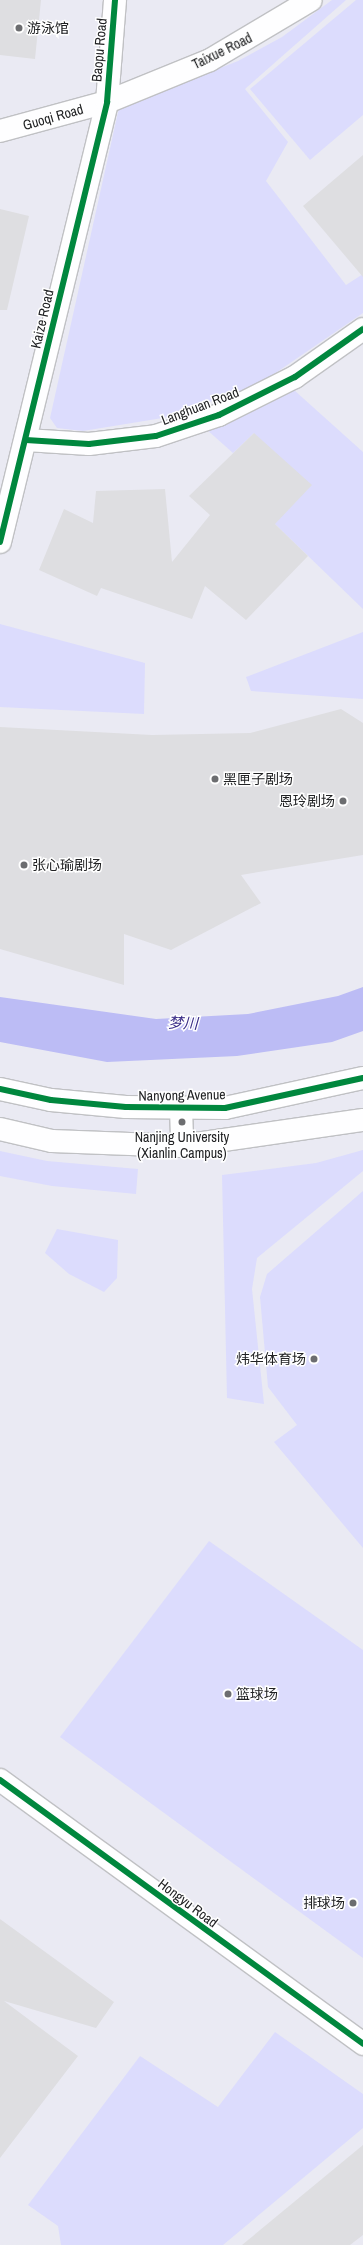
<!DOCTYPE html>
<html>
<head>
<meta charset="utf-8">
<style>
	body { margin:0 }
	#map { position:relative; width:363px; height:2245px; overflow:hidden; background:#f8f8fc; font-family:"Archivo Narrow","Noto Sans SC",sans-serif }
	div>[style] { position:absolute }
	.built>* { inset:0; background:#eaeaf3; transform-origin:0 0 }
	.green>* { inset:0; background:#dcdcfd }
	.water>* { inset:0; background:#bcbcf5 }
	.building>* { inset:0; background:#dedee1 }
	.roads { filter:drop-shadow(1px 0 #c0c1c4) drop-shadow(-1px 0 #c0c1c4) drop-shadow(0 1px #c0c1c4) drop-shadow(0 -1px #c0c1c4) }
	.street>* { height:22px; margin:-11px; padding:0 11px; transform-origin:11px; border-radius:11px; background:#fefeff }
	.cycleway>* { height:6px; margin:-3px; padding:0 3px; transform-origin:3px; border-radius:3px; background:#00873e }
	.dots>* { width:11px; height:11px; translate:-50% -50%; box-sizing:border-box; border:2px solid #fff; border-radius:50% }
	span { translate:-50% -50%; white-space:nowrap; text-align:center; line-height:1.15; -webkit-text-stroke:3px #fff; paint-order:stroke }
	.poi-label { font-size:14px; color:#212224 }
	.left { translate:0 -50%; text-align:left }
	.right { translate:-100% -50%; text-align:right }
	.street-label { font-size:14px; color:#212224 }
	.water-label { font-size:15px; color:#392c86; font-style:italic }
</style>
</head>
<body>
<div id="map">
	<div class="built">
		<i style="left:0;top:0;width:363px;height:2245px"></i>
	</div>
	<div class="green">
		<i style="clip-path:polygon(332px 0,346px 0,245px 89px,288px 142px,266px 181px,346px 285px,363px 274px,363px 313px,252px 389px,219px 397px,187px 414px,83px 431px,57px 428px,50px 418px,119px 108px,238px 61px,282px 37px)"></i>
		<i style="clip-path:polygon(356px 0,363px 0,363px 115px,310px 160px,250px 89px)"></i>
		<i style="clip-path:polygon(294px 390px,363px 452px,363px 609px,275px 524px,254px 433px,233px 453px,206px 429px)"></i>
		<i style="clip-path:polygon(0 624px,145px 663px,144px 714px,0 707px)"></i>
		<i style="clip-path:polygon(363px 632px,363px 699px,251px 691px,246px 677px)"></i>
		<i style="clip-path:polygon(363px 1150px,363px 1171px,257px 1258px,252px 1289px,264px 1404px,227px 1398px,222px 1175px,316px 1163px)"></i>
		<i style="clip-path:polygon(0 1151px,47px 1161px,138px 1169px,136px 1194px,52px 1186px,0 1176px)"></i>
		<i style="clip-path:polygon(363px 1191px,363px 1548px,274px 1442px,297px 1425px,268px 1387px,260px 1297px,267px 1274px)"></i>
		<i style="clip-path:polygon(57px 1229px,118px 1240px,117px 1278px,104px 1292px,69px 1274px,45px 1253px)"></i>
		<i style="clip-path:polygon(209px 1541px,363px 1650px,363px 1958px,60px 1737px)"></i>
		<i style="clip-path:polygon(275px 2032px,363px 2094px,363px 2128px,223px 2245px,61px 2245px,58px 2226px,28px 2205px,140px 2056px,218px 2107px)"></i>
	</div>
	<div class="water">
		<i style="clip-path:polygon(363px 987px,363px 1031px,332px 1042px,237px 1056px,107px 1062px,0 1042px,0 997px,156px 1019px,248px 1014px,338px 996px)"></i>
	</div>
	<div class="building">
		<i style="clip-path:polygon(0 0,41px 0,35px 59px,0 55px)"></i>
		<i style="clip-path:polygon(363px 155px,363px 277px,303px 206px)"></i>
		<i style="clip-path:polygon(0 209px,29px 216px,7px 310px,0 310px)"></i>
		<i style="clip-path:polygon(254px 433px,312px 485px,275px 524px,308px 556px,246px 620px,205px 586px,192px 619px,101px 588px,97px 596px,39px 570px,64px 509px,93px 523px,96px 491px,165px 489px,172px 562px,210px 515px,189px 496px)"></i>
		<i style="clip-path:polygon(341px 709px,363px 723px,363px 855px,241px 875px,261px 903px,171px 950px,124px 934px,124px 985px,0 949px,0 727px,152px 735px,250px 733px)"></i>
		<i style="clip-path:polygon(0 1919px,114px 2002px,96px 2028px,4px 2001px,78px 2056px,0 2158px)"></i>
		<i style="clip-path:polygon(363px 2145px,363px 2235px,350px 2245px,242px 2245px)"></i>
	</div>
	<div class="roads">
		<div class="street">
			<i style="left:0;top:131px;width:111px;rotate:-15.2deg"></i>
			<i style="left:107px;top:102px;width:111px;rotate:-22.2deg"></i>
			<i style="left:210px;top:60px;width:117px;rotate:-30.7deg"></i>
			<i style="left:26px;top:440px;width:63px;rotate:3.6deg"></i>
			<i style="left:89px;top:444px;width:67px;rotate:-6.8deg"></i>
			<i style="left:156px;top:436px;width:66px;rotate:-18.4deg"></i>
			<i style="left:219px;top:415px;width:85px;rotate:-26.6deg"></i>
			<i style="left:295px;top:377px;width:83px;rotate:-35.2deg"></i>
			<i style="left:0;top:542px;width:453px;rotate:-76.3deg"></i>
			<i style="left:107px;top:102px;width:102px;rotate:-85.5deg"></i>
			<i style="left:0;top:1089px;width:52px;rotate:12.2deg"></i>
			<i style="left:51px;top:1100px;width:75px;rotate:5.3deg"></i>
			<i style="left:126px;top:1107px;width:99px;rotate:0.6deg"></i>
			<i style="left:225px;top:1108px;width:141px;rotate:-12.3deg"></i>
			<i style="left:181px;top:1109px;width:37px;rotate:88deg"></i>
			<i style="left:0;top:1129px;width:53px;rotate:13deg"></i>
			<i style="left:52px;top:1141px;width:130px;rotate:2.2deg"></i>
			<i style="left:182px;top:1146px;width:183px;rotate:-8.2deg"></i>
			<i style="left:0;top:1780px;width:449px;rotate:36deg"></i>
		</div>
	</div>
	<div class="cycleway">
		<i style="left:26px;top:440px;width:63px;rotate:3.6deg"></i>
		<i style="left:89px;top:444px;width:67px;rotate:-6.8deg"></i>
		<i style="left:156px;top:436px;width:66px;rotate:-18.4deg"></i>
		<i style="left:219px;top:415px;width:85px;rotate:-26.6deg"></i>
		<i style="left:295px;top:377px;width:83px;rotate:-35.2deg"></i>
		<i style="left:0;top:542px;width:453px;rotate:-76.3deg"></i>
		<i style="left:107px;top:102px;width:102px;rotate:-85.5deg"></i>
		<i style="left:0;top:1089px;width:52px;rotate:12.2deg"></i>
		<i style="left:51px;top:1100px;width:75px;rotate:5.3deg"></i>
		<i style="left:126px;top:1107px;width:99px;rotate:0.6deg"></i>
		<i style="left:225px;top:1108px;width:141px;rotate:-12.3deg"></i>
		<i style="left:0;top:1780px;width:449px;rotate:36deg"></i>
	</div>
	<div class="dots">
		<i style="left:19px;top:28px;background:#6c6d70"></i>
		<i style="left:215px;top:779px;background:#6c6d70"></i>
		<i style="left:343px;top:801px;background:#6c6d70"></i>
		<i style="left:24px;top:865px;background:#6c6d70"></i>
		<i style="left:182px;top:1122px;background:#6c6d70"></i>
		<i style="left:314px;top:1359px;background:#6c6d70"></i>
		<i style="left:228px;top:1694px;background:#6c6d70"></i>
		<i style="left:353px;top:1903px;background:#6c6d70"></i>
	</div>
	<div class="poi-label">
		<span class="left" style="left:27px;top:28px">游泳馆</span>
		<span class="left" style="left:223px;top:779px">黑匣子剧场</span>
		<span class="right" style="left:335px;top:801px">恩玲剧场</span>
		<span class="left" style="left:32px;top:865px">张心瑜剧场</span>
		<span style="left:182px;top:1145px">Nanjing University<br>(Xianlin Campus)</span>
		<span class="right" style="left:306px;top:1359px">炜华体育场</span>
		<span class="left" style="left:236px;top:1694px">篮球场</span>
		<span class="right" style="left:345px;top:1903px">排球场</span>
	</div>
	<div class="street-label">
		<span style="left:99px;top:50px;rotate:-85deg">Baopu Road</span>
		<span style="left:222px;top:51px;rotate:-26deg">Taixue Road</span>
		<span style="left:53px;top:117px;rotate:-16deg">Guoqi Road</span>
		<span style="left:42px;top:319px;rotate:-77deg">Kaize Road</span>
		<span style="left:200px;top:406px;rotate:-21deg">Langhuan Road</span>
		<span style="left:182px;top:1095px;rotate:-1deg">Nanyong Avenue</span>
		<span style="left:188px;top:1903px;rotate:37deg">Hongyu Road</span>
	</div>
	<div class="water-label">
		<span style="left:183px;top:1023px;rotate:2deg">梦川</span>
	</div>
</div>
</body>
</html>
